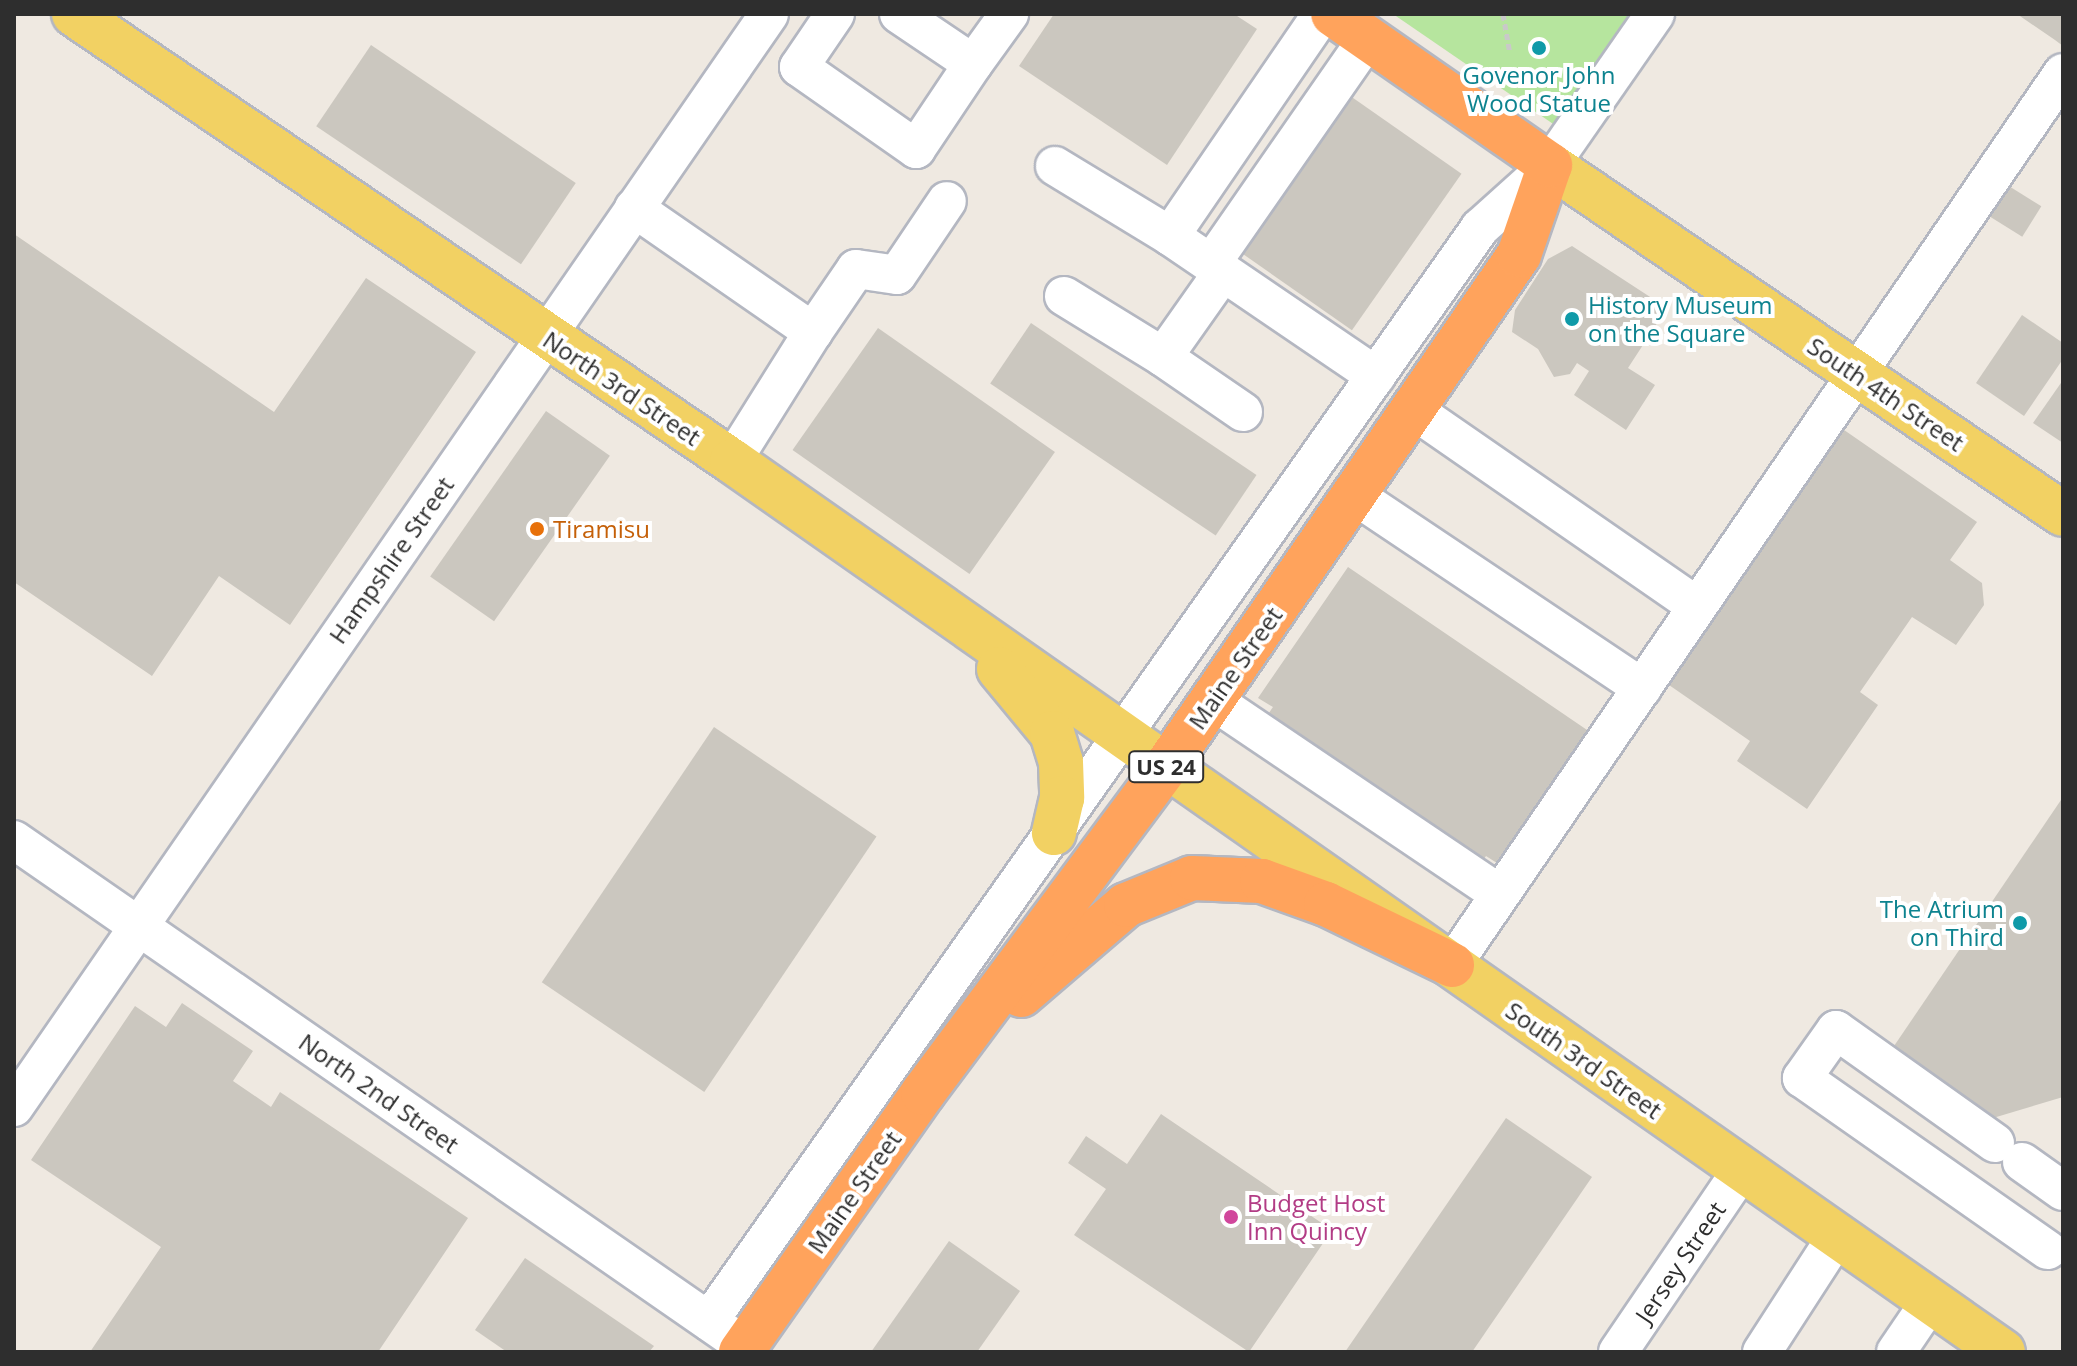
<!DOCTYPE html>
<html>
<head>
<meta charset="utf-8">
<style>
	body { margin:0 }
	#map { position:relative; width:2077px; height:1366px; overflow:hidden; background:#efe9e1; font-family:"Open Sans",sans-serif }
	div>[style] { position:absolute }
	.green>* { inset:0; background:#b6e59e }
	.building>* { inset:0; background:#cbc7bf; transform-origin:0 0 }
	.path>* { height:5px; margin-top:-2.5px; transform-origin:0; background:repeating-linear-gradient(90deg,#c9c9c9 0 6px,transparent 0 10px) }
	.roads { filter:drop-shadow(2px 0 #b4b7c1) drop-shadow(-2px 0 #b4b7c1) drop-shadow(0 2px #b4b7c1) drop-shadow(0 -2px #b4b7c1) }
	.minor>* { height:38px; margin:-19px; padding:0 19px; transform-origin:19px; border-radius:19px; background:#fff }
	.major>* { height:44px; margin:-22px; padding:0 22px; transform-origin:22px; border-radius:22px; background:#f2d163 }
	.highway>* { height:44px; margin:-22px; padding:0 22px; transform-origin:22px; border-radius:22px; background:#ffa35c }
	.dots>* { width:22px; height:22px; translate:-50% -50%; box-sizing:border-box; border:4px solid #fff; border-radius:50% }
	span { translate:-50% -50%; white-space:nowrap; text-align:center; line-height:1.15; -webkit-text-stroke:8px #fff; paint-order:stroke }
	.shield-label span { padding:2px 6px; background:#fff; border:2px solid; border-radius:6px; -webkit-text-stroke-width:0 }
	.shield-label { font-size:22px; color:#2e2e2e; font-weight:700 }
	.culture-label { font-size:24px; color:#0d838f }
	.left { translate:0 -50%; text-align:left }
	.right { translate:-100% -50%; text-align:right }
	.street-label { font-size:24px; color:#2e2e2e }
	.food-label { font-size:24px; color:#c56008 }
	.hotel-label { font-size:24px; color:#b23c85 }
	.frame { position:absolute; inset:0; border:16px solid #2e2e2e; pointer-events:none }
</style>
</head>
<body>
<div id="map">
	<div class="green">
		<i style="clip-path:polygon(1393px 14px,1629px 14px,1627px 37px,1562px 130px)"></i>
	</div>
	<div class="building">
		<i style="clip-path:polygon(1054px 14px,1234px 14px,1257px 29px,1167px 165px,1019px 66px)"></i>
		<i style="clip-path:polygon(2017px 14px,2063px 14px,2063px 46px,2055px 40px)"></i>
		<i style="left:371px;top:45px;width:247px;height:98px;rotate:34deg"></i>
		<i style="left:1346px;top:93px;width:141px;height:191px;rotate:35deg"></i>
		<i style="left:2004px;top:183px;width:44px;height:36px;rotate:32deg"></i>
		<i style="clip-path:polygon(14px 234px,274px 412px,366px 278px,476px 352px,290px 625px,219px 576px,152px 676px,14px 582px)"></i>
		<i style="clip-path:polygon(1572px 246px,1667px 308px,1628px 368px,1655px 385px,1626px 430px,1574px 395px,1589px 371px,1577px 363px,1570px 374px,1554px 377px,1538px 349px,1512px 332px,1515px 310px,1548px 259px)"></i>
		<i style="clip-path:polygon(2022px 315px,2063px 343px,2063px 359px,2024px 416px,1976px 383px)"></i>
		<i style="left:1031px;top:323px;width:272px;height:73px;rotate:34deg"></i>
		<i style="left:878px;top:328px;width:216px;height:149px;rotate:35deg"></i>
		<i style="clip-path:polygon(2063px 380px,2063px 443px,2033px 423px)"></i>
		<i style="left:546px;top:411px;width:78px;height:202px;rotate:35deg"></i>
		<i style="clip-path:polygon(1834px 423px,1977px 522px,1950px 560px,1982px 583px,1984px 605px,1956px 645px,1912px 617px,1860px 692px,1878px 705px,1807px 809px,1737px 761px,1750px 741px,1669px 685px,1667px 664px)"></i>
		<i style="clip-path:polygon(1348px 567px,1590px 732px,1500px 865px,1486px 856px,1479px 866px,1264px 720px,1273px 707px,1258px 698px)"></i>
		<i style="left:714px;top:727px;width:196px;height:308px;rotate:34deg"></i>
		<i style="clip-path:polygon(2063px 797px,2063px 1097px,1993px 1118px,1892px 1049px)"></i>
		<i style="clip-path:polygon(182px 1003px,253px 1051px,233px 1081px,271px 1107px,280px 1092px,468px 1218px,378px 1352px,90px 1352px,161px 1247px,31px 1160px,135px 1006px,166px 1027px)"></i>
		<i style="clip-path:polygon(1161px 1114px,1332px 1230px,1249px 1352px,1074px 1235px,1106px 1189px,1068px 1163px,1086px 1136px,1127px 1164px)"></i>
		<i style="clip-path:polygon(1506px 1118px,1592px 1177px,1472px 1352px,1345px 1352px)"></i>
		<i style="clip-path:polygon(949px 1241px,1020px 1291px,977px 1352px,871px 1352px)"></i>
		<i style="clip-path:polygon(525px 1258px,654px 1346px,649px 1352px,507px 1352px,475px 1330px)"></i>
	</div>
	<div class="path">
		<i style="left:1503px;top:14px;width:39px;rotate:80deg"></i>
	</div>
	<div class="roads">
		<div class="minor">
			<i style="left:835px;top:14px;width:64px;rotate:124.2deg"></i>
			<i style="left:799px;top:67px;width:143px;rotate:35deg"></i>
			<i style="left:916px;top:149px;width:102px;rotate:-56.2deg"></i>
			<i style="left:899px;top:14px;width:89px;rotate:34deg"></i>
			<i style="left:973px;top:64px;width:62px;rotate:-54.2deg"></i>
			<i style="left:1055px;top:166px;width:135px;rotate:31.3deg"></i>
			<i style="left:634px;top:208px;width:218px;rotate:34.7deg"></i>
			<i style="left:813px;top:332px;width:152px;rotate:122.1deg"></i>
			<i style="left:1211px;top:264px;width:275px;rotate:-55.2deg"></i>
			<i style="left:1223px;top:272px;width:64px;rotate:-145.8deg"></i>
			<i style="left:1170px;top:236px;width:269px;rotate:-55.6deg"></i>
			<i style="left:1064px;top:296px;width:116px;rotate:31.6deg"></i>
			<i style="left:813px;top:332px;width:76px;rotate:-55.7deg"></i>
			<i style="left:856px;top:269px;width:41px;rotate:8.3deg"></i>
			<i style="left:897px;top:275px;width:89px;rotate:-56deg"></i>
			<i style="left:1412px;top:409px;width:346px;rotate:34.7deg"></i>
			<i style="left:1243px;top:412px;width:97px;rotate:-145.5deg"></i>
			<i style="left:1163px;top:357px;width:104px;rotate:-54.8deg"></i>
			<i style="left:1223px;top:272px;width:185px;rotate:34.2deg"></i>
			<i style="left:1354px;top:495px;width:347px;rotate:33.8deg"></i>
			<i style="left:1212px;top:700px;width:347px;rotate:34deg"></i>
			<i style="left:14px;top:840px;width:870px;rotate:34.7deg"></i>
			<i style="left:1452px;top:965px;width:1081px;rotate:-55.59deg"></i>
			<i style="left:14px;top:1107px;width:1328px;rotate:-55.36deg"></i>
			<i style="left:1995px;top:1143px;width:195px;rotate:-144.6deg"></i>
			<i style="left:1836px;top:1030px;width:59px;rotate:125.3deg"></i>
			<i style="left:1802px;top:1078px;width:300px;rotate:35deg"></i>
			<i style="left:2022px;top:1162px;width:50px;rotate:35.3deg"></i>
			<i style="left:709px;top:1321px;width:1338px;rotate:-54.8deg"></i>
			<i style="left:1480px;top:228px;width:94px;rotate:-42deg"></i>
			<i style="left:1550px;top:165px;width:184px;rotate:-55.2deg"></i>
			<i style="left:1618px;top:1352px;width:219px;rotate:-55.8deg"></i>
			<i style="left:1762px;top:1352px;width:135px;rotate:-57.1deg"></i>
			<i style="left:1896px;top:1352px;width:60px;rotate:-55.8deg"></i>
		</div>
		<div class="major">
			<i style="left:74px;top:14px;width:795px;rotate:34.19deg"></i>
			<i style="left:732px;top:461px;width:1552px;rotate:35.03deg"></i>
			<i style="left:1550px;top:165px;width:620px;rotate:34.23deg"></i>
			<i style="left:999px;top:669px;width:83px;rotate:50.4deg"></i>
			<i style="left:1052px;top:733px;width:30px;rotate:73deg"></i>
			<i style="left:1061px;top:762px;width:36px;rotate:88deg"></i>
			<i style="left:1062px;top:798px;width:36px;rotate:103deg"></i>
		</div>
		<div class="highway">
			<i style="left:1021px;top:995px;width:138px;rotate:-40.6deg"></i>
			<i style="left:1126px;top:905px;width:71px;rotate:-22.2deg"></i>
			<i style="left:1192px;top:878px;width:70px;rotate:2.5deg"></i>
			<i style="left:1262px;top:881px;width:68px;rotate:19.8deg"></i>
			<i style="left:1326px;top:904px;width:140px;rotate:25.8deg"></i>
			<i style="left:741px;top:1352px;width:317px;rotate:-54.9deg"></i>
			<i style="left:923px;top:1093px;width:410px;rotate:-53.3deg"></i>
			<i style="left:1168px;top:764px;width:618px;rotate:-55.41deg"></i>
			<i style="left:1519px;top:255px;width:95px;rotate:-71deg"></i>
			<i style="left:1550px;top:165px;width:264px;rotate:-145.2deg"></i>
		</div>
	</div>
	<div class="dots">
		<i style="left:1539px;top:48px;background:#0f9aa8"></i>
		<i style="left:1572px;top:319px;background:#0f9aa8"></i>
		<i style="left:537px;top:529px;background:#e8710a"></i>
		<i style="left:2020px;top:923px;background:#0f9aa8"></i>
		<i style="left:1231px;top:1217px;background:#d1479c"></i>
	</div>
	<div class="shield-label">
		<span style="left:1166px;top:767px">US 24</span>
	</div>
	<div class="culture-label">
		<span style="left:1539px;top:89px">Govenor John<br>Wood Statue</span>
		<span class="left" style="left:1588px;top:319px">History Museum<br>on the Square</span>
		<span class="right" style="left:2004px;top:923px">The Atrium<br>on Third</span>
	</div>
	<div class="street-label">
		<span style="left:622px;top:388px;rotate:34deg">North 3rd Street</span>
		<span style="left:1886px;top:394px;rotate:34deg">South 4th Street</span>
		<span style="left:391px;top:560px;rotate:-55deg">Hampshire Street</span>
		<span style="left:1235px;top:668px;rotate:-55deg">Maine Street</span>
		<span style="left:1584px;top:1060px;rotate:35deg">South 3rd Street</span>
		<span style="left:379px;top:1093px;rotate:35deg">North 2nd Street</span>
		<span style="left:854px;top:1192px;rotate:-55deg">Maine Street</span>
		<span style="left:1680px;top:1262px;rotate:-56deg">Jersey Street</span>
	</div>
	<div class="food-label">
		<span class="left" style="left:553px;top:529px">Tiramisu</span>
	</div>
	<div class="hotel-label">
		<span class="left" style="left:1247px;top:1217px">Budget Host<br>Inn Quincy</span>
	</div>
	<div class="frame"></div>
</div>
</body>
</html>
